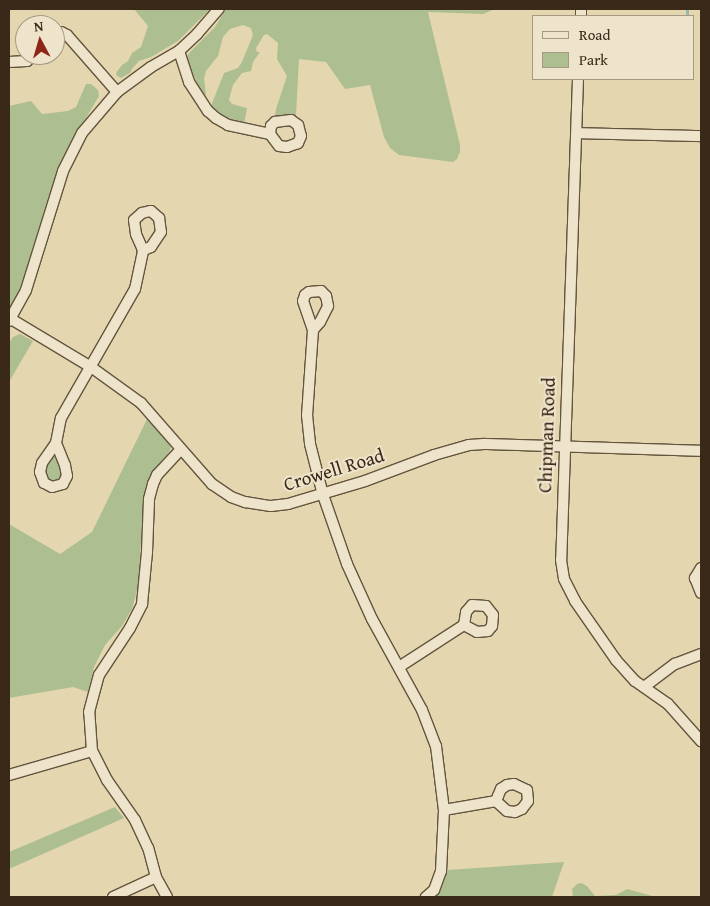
<!DOCTYPE html>
<html>
<head>
<meta charset="utf-8">
<style>
	body { margin:0 }
	#map { position:relative; width:710px; height:906px; overflow:hidden; background:#e4d6af; font-family:"Gentium Book Plus",serif }
	div>[style] { position:absolute }
	.green>* { inset:0; background:#adbf90 }
	.stream>* { height:2.5px; margin:-1.25px; padding:0 1.25px; transform-origin:1.25px; border-radius:1.25px; background:#97b7b2 }
	.roads { filter:drop-shadow(1px 0 #64543e) drop-shadow(-1px 0 #64543e) drop-shadow(0 1px #64543e) drop-shadow(0 -1px #64543e) }
	.street>* { height:10px; margin:-5px; padding:0 5px; transform-origin:5px; border-radius:5px; background:#ede4cb }
	span { translate:-50% -50%; white-space:nowrap; text-align:center; line-height:1.15; -webkit-text-stroke:4px #ede4cb; paint-order:stroke }
	.street-label { font-size:19px; color:#3a2818 }
	.frame { position:absolute; inset:0; border:10px solid #3a2818; pointer-events:none }
	.legend { position:absolute; left:532px; top:15px; width:162px; height:65px; box-sizing:border-box; background:#ede4cb; border:1px solid #a59983; margin:0; padding:6px 9px; list-style:none; font-size:15px; color:#3a2818 }
	.legend li { display:flex; align-items:center; gap:10px; height:25px }
	.legend b { width:25px; border:1px solid #a59983 }
	.north { position:absolute; left:15px; top:15px; width:50px; height:50px; box-sizing:border-box; background:#ede4cb; border:1px solid #a59983; border-radius:50%; rotate:354deg; font-size:14px; font-weight:700; line-height:20px; text-align:center; color:#3a2818 }
	.north::after { content:''; display:block; margin:auto; width:18px; height:22px; background:#8f2418; clip-path:polygon(50% 0,100% 100%,50% 72%,0 100%) }
</style>
</head>
<body>
<div id="map">
	<div class="green">
		<i style="clip-path:polygon(134px 9px,210px 9px,178px 41px,151px 57px,139px 61px,132px 69px,130px 73px,121px 78px,117px 76px,116px 73px,122px 65px,128px 61px,132px 53px,141px 47px,148px 26px)"></i>
		<i style="clip-path:polygon(226px 9px,495px 9px,483px 14px,428px 12px,460px 145px,460px 152px,457px 159px,453px 162px,399px 155px,390px 148px,384px 137px,370px 85px,345px 89px,326px 62px,299px 59px,296px 115px,295px 117px,277px 119px,275px 116px,276px 109px,287px 76px,277px 59px,278px 43px,267px 34px,264px 35px,256px 48px,257px 52px,260px 52px,253px 62px,251px 71px,242px 73px,233px 85px,229px 100px,232px 104px,247px 108px,244px 124px,231px 121px,211px 106px,224px 73px,238px 68px,242px 62px,253px 35px,251px 28px,243px 25px,230px 29px,223px 37px,218px 56px,206px 71px,204px 78px,206px 95px,202px 94px,187px 61px,187px 56px,191px 51px,215px 27px)"></i>
		<i style="clip-path:polygon(86px 84px,91px 84px,98px 90px,99px 96px,63px 157px,21px 288px,9px 311px,9px 106px,31px 101px,42px 114px,68px 111px,76px 107px)"></i>
		<i style="clip-path:polygon(20px 334px,33px 341px,9px 382px,9px 343px,13px 337px)"></i>
		<i style="clip-path:polygon(148px 417px,171px 445px,170px 451px,149px 479px,144px 497px,138px 587px,132px 609px,122px 626px,105px 645px,94px 667px,88px 692px,73px 687px,9px 698px,9px 524px,60px 554px,92px 532px)"></i>
		<i style="clip-path:polygon(53px 454px,56px 456px,62px 469px,62px 480px,48px 483px,42px 471px)"></i>
		<i style="clip-path:polygon(115px 807px,124px 818px,9px 869px,9px 852px)"></i>
		<i style="clip-path:polygon(564px 862px,552px 897px,436px 897px,447px 870px)"></i>
		<i style="clip-path:polygon(581px 883px,587px 886px,595px 896px,616px 895px,627px 889px,656px 897px,573px 897px,572px 889px,577px 884px)"></i>
	</div>
	<div class="stream">
		<i style="left:687px;top:16px;width:7px;rotate:-90deg"></i>
	</div>
	<div class="roads">
		<div class="street">
			<i style="left:581px;top:16px;width:7px;rotate:-90deg"></i>
			<i style="left:55px;top:33px;width:6px;rotate:-9deg"></i>
			<i style="left:61px;top:32px;width:7px;rotate:27deg"></i>
			<i style="left:67px;top:35px;width:76px;rotate:48.7deg"></i>
			<i style="left:179px;top:51px;width:33px;rotate:72deg"></i>
			<i style="left:189px;top:82px;width:35px;rotate:57deg"></i>
			<i style="left:208px;top:111px;width:11px;rotate:41deg"></i>
			<i style="left:216px;top:118px;width:14px;rotate:30deg"></i>
			<i style="left:228px;top:125px;width:43px;rotate:12.1deg"></i>
			<i style="left:270px;top:134px;width:8px;rotate:-83deg"></i>
			<i style="left:271px;top:126px;width:6px;rotate:-45deg"></i>
			<i style="left:275px;top:122px;width:16px;rotate:-7deg"></i>
			<i style="left:291px;top:120px;width:9px;rotate:36deg"></i>
			<i style="left:298px;top:125px;width:11px;rotate:75deg"></i>
			<i style="left:301px;top:136px;width:8px;rotate:113deg"></i>
			<i style="left:298px;top:143px;width:12px;rotate:160deg"></i>
			<i style="left:287px;top:147px;width:8px;rotate:-173deg"></i>
			<i style="left:279px;top:146px;width:15px;rotate:-127deg"></i>
			<i style="left:9px;top:62px;width:18px;rotate:-3deg"></i>
			<i style="left:27px;top:61px;width:8px;rotate:-45deg"></i>
			<i style="left:578px;top:79px;width:481px;rotate:92deg"></i>
			<i style="left:561px;top:560px;width:19px;rotate:81deg"></i>
			<i style="left:564px;top:579px;width:25px;rotate:63deg"></i>
			<i style="left:575px;top:601px;width:72px;rotate:55.2deg"></i>
			<i style="left:616px;top:660px;width:28px;rotate:48deg"></i>
			<i style="left:635px;top:681px;width:40px;rotate:34.9deg"></i>
			<i style="left:668px;top:704px;width:50px;rotate:48.3deg"></i>
			<i style="left:577px;top:133px;width:124px;rotate:1.4deg"></i>
			<i style="left:151px;top:211px;width:11px;rotate:41deg"></i>
			<i style="left:159px;top:218px;width:14px;rotate:82deg"></i>
			<i style="left:161px;top:232px;width:18px;rotate:124deg"></i>
			<i style="left:151px;top:247px;width:9px;rotate:159deg"></i>
			<i style="left:143px;top:250px;width:17px;rotate:-114deg"></i>
			<i style="left:136px;top:234px;width:14px;rotate:-98deg"></i>
			<i style="left:134px;top:220px;width:11px;rotate:-41deg"></i>
			<i style="left:142px;top:213px;width:9px;rotate:-13deg"></i>
			<i style="left:11px;top:319px;width:93px;rotate:31deg"></i>
			<i style="left:91px;top:367px;width:62px;rotate:35.8deg"></i>
			<i style="left:141px;top:403px;width:108px;rotate:48.8deg"></i>
			<i style="left:212px;top:484px;width:23px;rotate:34deg"></i>
			<i style="left:231px;top:497px;width:15px;rotate:20deg"></i>
			<i style="left:245px;top:502px;width:26px;rotate:9deg"></i>
			<i style="left:271px;top:506px;width:17px;rotate:-7deg"></i>
			<i style="left:288px;top:504px;width:80px;rotate:-16.6deg"></i>
			<i style="left:365px;top:481px;width:74px;rotate:-20.6deg"></i>
			<i style="left:434px;top:455px;width:36px;rotate:-16deg"></i>
			<i style="left:469px;top:445px;width:15px;rotate:-4deg"></i>
			<i style="left:484px;top:444px;width:217px;rotate:1.8deg"></i>
			<i style="left:9px;top:321px;width:35px;rotate:-61deg"></i>
			<i style="left:26px;top:290px;width:125px;rotate:-72.7deg"></i>
			<i style="left:63px;top:171px;width:42px;rotate:-63.4deg"></i>
			<i style="left:82px;top:133px;width:54px;rotate:-49.5deg"></i>
			<i style="left:117px;top:92px;width:42px;rotate:-36.3deg"></i>
			<i style="left:151px;top:67px;width:32px;rotate:-30deg"></i>
			<i style="left:179px;top:51px;width:25px;rotate:-43deg"></i>
			<i style="left:197px;top:34px;width:33px;rotate:-49deg"></i>
			<i style="left:313px;top:330px;width:11px;rotate:-49deg"></i>
			<i style="left:320px;top:322px;width:18px;rotate:-63deg"></i>
			<i style="left:328px;top:306px;width:10px;rotate:-101deg"></i>
			<i style="left:326px;top:296px;width:7px;rotate:-135deg"></i>
			<i style="left:321px;top:291px;width:12px;rotate:175deg"></i>
			<i style="left:309px;top:292px;width:5px;rotate:143deg"></i>
			<i style="left:305px;top:295px;width:6px;rotate:108deg"></i>
			<i style="left:303px;top:301px;width:31px;rotate:71deg"></i>
			<i style="left:313px;top:330px;width:85px;rotate:94deg"></i>
			<i style="left:307px;top:415px;width:29px;rotate:84deg"></i>
			<i style="left:310px;top:444px;width:53px;rotate:75.7deg"></i>
			<i style="left:323px;top:495px;width:73px;rotate:70.8deg"></i>
			<i style="left:347px;top:564px;width:60px;rotate:65.6deg"></i>
			<i style="left:372px;top:619px;width:104px;rotate:61.2deg"></i>
			<i style="left:422px;top:710px;width:39px;rotate:69deg"></i>
			<i style="left:436px;top:746px;width:64px;rotate:82.9deg"></i>
			<i style="left:444px;top:810px;width:61px;rotate:92.8deg"></i>
			<i style="left:441px;top:871px;width:20px;rotate:110deg"></i>
			<i style="left:434px;top:890px;width:11px;rotate:139deg"></i>
			<i style="left:56px;top:443px;width:25px;rotate:-79deg"></i>
			<i style="left:61px;top:418px;width:149px;rotate:-60.2deg"></i>
			<i style="left:135px;top:289px;width:40px;rotate:-78deg"></i>
			<i style="left:56px;top:443px;width:24px;rotate:68deg"></i>
			<i style="left:65px;top:465px;width:11px;rotate:80deg"></i>
			<i style="left:67px;top:476px;width:9px;rotate:117deg"></i>
			<i style="left:63px;top:484px;width:11px;rotate:165deg"></i>
			<i style="left:52px;top:487px;width:9px;rotate:-153deg"></i>
			<i style="left:44px;top:483px;width:12px;rotate:-110deg"></i>
			<i style="left:40px;top:472px;width:9px;rotate:-77deg"></i>
			<i style="left:42px;top:463px;width:24px;rotate:-55deg"></i>
			<i style="left:701px;top:568px;width:12px;rotate:121deg"></i>
			<i style="left:695px;top:578px;width:16px;rotate:68deg"></i>
			<i style="left:399px;top:667px;width:77px;rotate:-32.9deg"></i>
			<i style="left:464px;top:625px;width:13px;rotate:-81deg"></i>
			<i style="left:466px;top:612px;width:9px;rotate:-49deg"></i>
			<i style="left:472px;top:605px;width:14px;rotate:4deg"></i>
			<i style="left:486px;top:606px;width:11px;rotate:52deg"></i>
			<i style="left:493px;top:615px;width:11px;rotate:95deg"></i>
			<i style="left:492px;top:626px;width:6px;rotate:129deg"></i>
			<i style="left:488px;top:631px;width:11px;rotate:175deg"></i>
			<i style="left:477px;top:632px;width:15px;rotate:-152deg"></i>
			<i style="left:644px;top:687px;width:39px;rotate:-37deg"></i>
			<i style="left:675px;top:664px;width:28px;rotate:-21deg"></i>
			<i style="left:9px;top:775px;width:86px;rotate:-16.1deg"></i>
			<i style="left:514px;top:784px;width:14px;rotate:25deg"></i>
			<i style="left:527px;top:790px;width:11px;rotate:85deg"></i>
			<i style="left:528px;top:801px;width:10px;rotate:127deg"></i>
			<i style="left:522px;top:809px;width:8px;rotate:157deg"></i>
			<i style="left:515px;top:812px;width:8px;rotate:-173deg"></i>
			<i style="left:507px;top:811px;width:15px;rotate:-138deg"></i>
			<i style="left:496px;top:801px;width:5px;rotate:-68deg"></i>
			<i style="left:498px;top:796px;width:8px;rotate:-67deg"></i>
			<i style="left:501px;top:789px;width:7px;rotate:-34deg"></i>
			<i style="left:507px;top:785px;width:7px;rotate:-8deg"></i>
			<i style="left:444px;top:810px;width:53px;rotate:-9.8deg"></i>
			<i style="left:113px;top:897px;width:47px;rotate:-24.9deg"></i>
			<i style="left:167px;top:897px;width:23px;rotate:-119deg"></i>
			<i style="left:156px;top:877px;width:30px;rotate:-105deg"></i>
			<i style="left:148px;top:848px;width:31px;rotate:-115deg"></i>
			<i style="left:135px;top:820px;width:49px;rotate:-125deg"></i>
			<i style="left:107px;top:780px;width:33px;rotate:-117deg"></i>
			<i style="left:92px;top:751px;width:39px;rotate:-94deg"></i>
			<i style="left:89px;top:712px;width:38px;rotate:-75deg"></i>
			<i style="left:99px;top:675px;width:56px;rotate:-56.6deg"></i>
			<i style="left:130px;top:628px;width:27px;rotate:-63deg"></i>
			<i style="left:142px;top:604px;width:52px;rotate:-84.5deg"></i>
			<i style="left:147px;top:552px;width:53px;rotate:-87.8deg"></i>
			<i style="left:149px;top:499px;width:16px;rotate:-75deg"></i>
			<i style="left:153px;top:484px;width:10px;rotate:-66deg"></i>
			<i style="left:157px;top:475px;width:35px;rotate:-47deg"></i>
		</div>
	</div>
	<div class="street-label">
		<span style="left:547px;top:435px;rotate:-88deg">Chipman Road</span>
		<span style="left:334px;top:470px;rotate:-17deg">Crowell Road</span>
	</div>
	<div class="frame"></div>
	<ul class="legend">
	<li><b style="height:6px;background:#ede4cb"></b>Road</li>
	<li><b style="height:14px;background:#adbf90"></b>Park</li>
	</ul>
	<div class="north">N</div>
</div>
</body>
</html>
